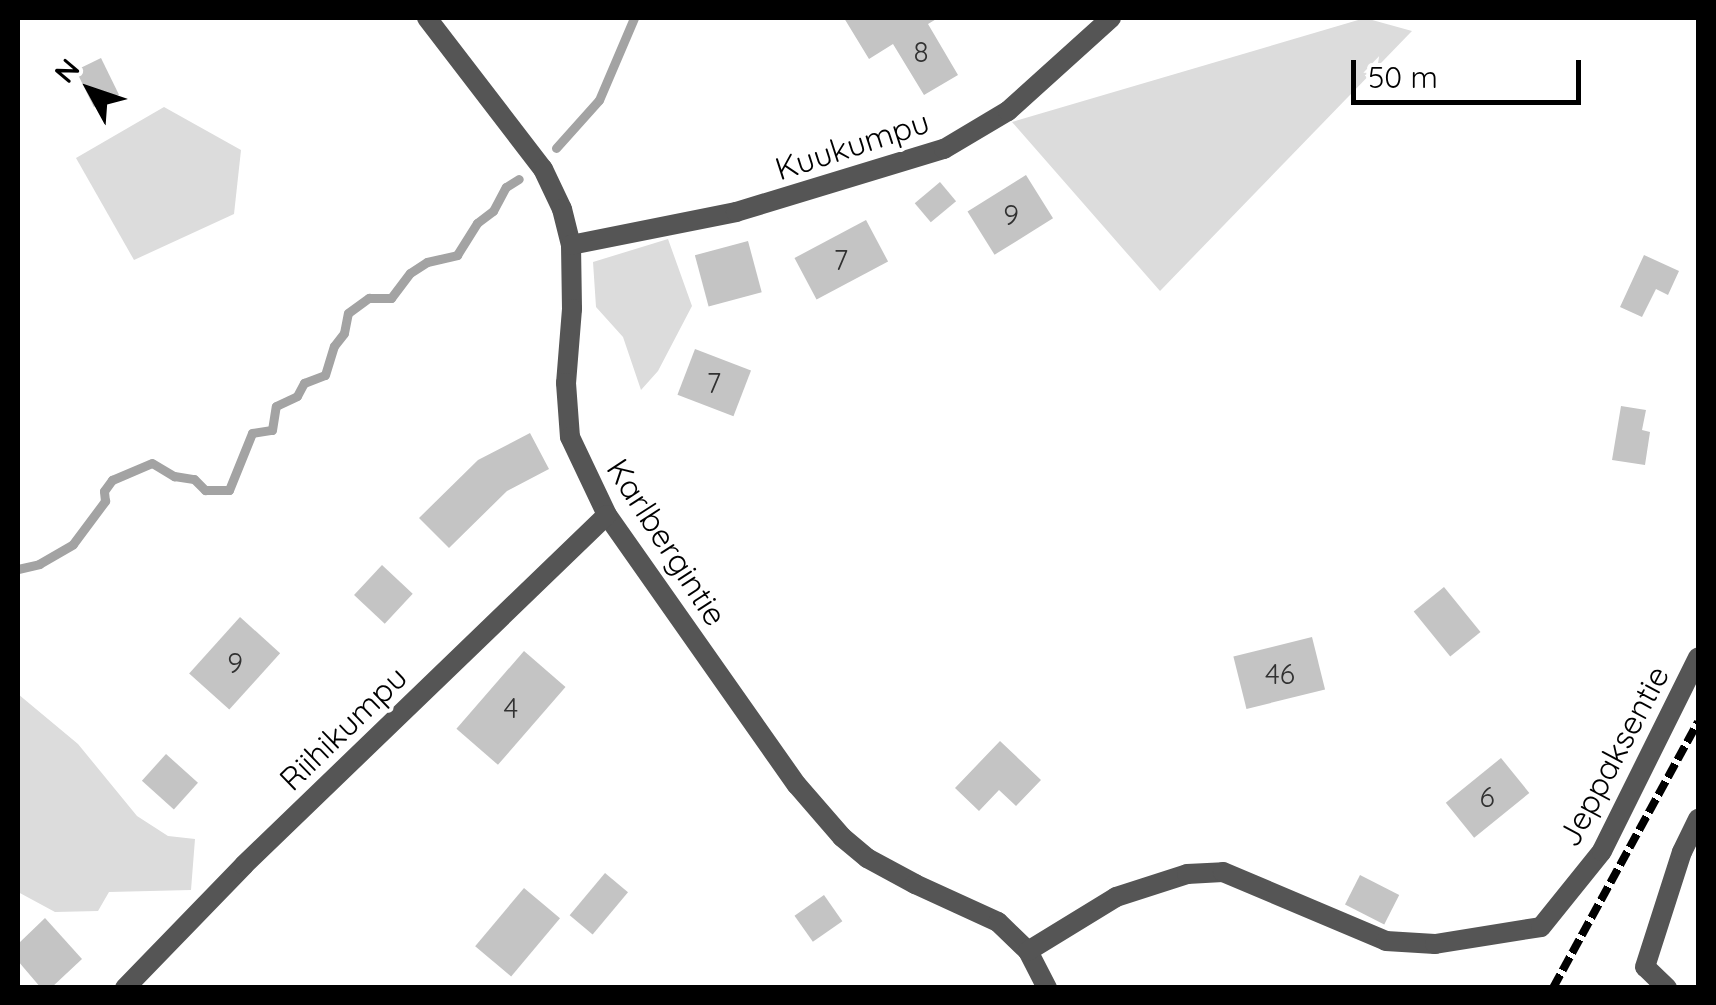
<!DOCTYPE html>
<html>
<head>
<meta charset="utf-8">
<style>
	body { margin:0 }
	#map { position:relative; width:1716px; height:1005px; overflow:hidden; background:#fff; font-family:Quicksand,sans-serif }
	div>[style] { position:absolute }
	.green>* { inset:0; background:#dcdcdc }
	.stream>* { height:9px; margin:-4.5px; padding:0 4.5px; transform-origin:4.5px; border-radius:4.5px; background:#a3a3a3 }
	.building>* { inset:0; background:#c4c4c4; transform-origin:0 0 }
	.minor>* { height:20px; margin:-10px; padding:0 10px; transform-origin:10px; border-radius:10px; background:#555 }
	.rail>* { height:8px; margin-top:-4px; transform-origin:0; background:repeating-linear-gradient(90deg,#000 0 15px,transparent 0 20px) }
	span { translate:-50% -50%; white-space:nowrap; text-align:center; line-height:1.15; -webkit-text-stroke:8px #fff; paint-order:stroke }
	.number-label { font-size:28px; color:#313131 }
	.number-label span { -webkit-text-stroke-width:0 }
	.street-label { font-size:32px; color:#000 }
	.frame { position:absolute; inset:0; border:20px solid #000; pointer-events:none }
	.north { position:absolute; left:40px; top:40px; width:100px; height:100px; -webkit-text-stroke:8px #fff; paint-order:stroke; rotate:310deg; font-size:28px; font-weight:700; line-height:40px; text-align:center; color:#000 }
	.north::after { content:''; display:block; margin:auto; width:35px; height:45px; background:#000; clip-path:polygon(50% 0,100% 100%,50% 72%,0 100%) }
	.scale { position:absolute; left:1351px; top:60px; width:230px; height:45px; box-sizing:border-box; border:5px solid #000; border-top:0; padding-left:12px; font-size:30px; line-height:35px; white-space:nowrap; color:#000; -webkit-text-stroke:8px #fff; paint-order:stroke }
</style>
</head>
<body>
<div id="map">
	<div class="green">
		<i style="clip-path:polygon(1365px 18px,1412px 31px,1160px 291px,1012px 122px)"></i>
		<i style="clip-path:polygon(164px 107px,241px 150px,234px 214px,134px 260px,76px 158px)"></i>
		<i style="clip-path:polygon(668px 239px,692px 306px,658px 371px,641px 390px,623px 337px,596px 307px,593px 262px)"></i>
		<i style="clip-path:polygon(18px 694px,78px 744px,137px 816px,168px 836px,195px 839px,191px 890px,109px 892px,98px 911px,55px 912px,18px 892px)"></i>
	</div>
	<div class="stream">
		<i style="left:556px;top:148px;width:64px;rotate:-48.1deg"></i>
		<i style="left:599px;top:100px;width:89px;rotate:-66.9deg"></i>
		<i style="left:18px;top:569px;width:22px;rotate:-13deg"></i>
		<i style="left:39px;top:564px;width:39px;rotate:-30deg"></i>
		<i style="left:73px;top:544px;width:54px;rotate:-53.3deg"></i>
		<i style="left:105px;top:501px;width:10px;rotate:-96deg"></i>
		<i style="left:104px;top:491px;width:14px;rotate:-54deg"></i>
		<i style="left:112px;top:480px;width:43px;rotate:-23deg"></i>
		<i style="left:152px;top:463px;width:26px;rotate:31deg"></i>
		<i style="left:174px;top:476px;width:20px;rotate:9deg"></i>
		<i style="left:194px;top:479px;width:16px;rotate:45deg"></i>
		<i style="left:205px;top:490px;width:24px"></i>
		<i style="left:229px;top:490px;width:61px;rotate:-68deg"></i>
		<i style="left:252px;top:433px;width:20px;rotate:-9deg"></i>
		<i style="left:272px;top:430px;width:24px;rotate:-81deg"></i>
		<i style="left:276px;top:406px;width:23px;rotate:-25deg"></i>
		<i style="left:297px;top:396px;width:15px;rotate:-62deg"></i>
		<i style="left:304px;top:383px;width:22px;rotate:-21deg"></i>
		<i style="left:325px;top:375px;width:30px;rotate:-73deg"></i>
		<i style="left:334px;top:346px;width:16px;rotate:-52deg"></i>
		<i style="left:344px;top:333px;width:20px;rotate:-79deg"></i>
		<i style="left:348px;top:313px;width:26px;rotate:-36deg"></i>
		<i style="left:369px;top:298px;width:22px"></i>
		<i style="left:391px;top:298px;width:31px;rotate:-53deg"></i>
		<i style="left:410px;top:273px;width:20px;rotate:-33deg"></i>
		<i style="left:427px;top:262px;width:31px;rotate:-13deg"></i>
		<i style="left:457px;top:255px;width:38px;rotate:-58deg"></i>
		<i style="left:477px;top:223px;width:20px;rotate:-37deg"></i>
		<i style="left:493px;top:211px;width:27px;rotate:-62deg"></i>
		<i style="left:506px;top:187px;width:15px;rotate:-32deg"></i>
	</div>
	<div class="building">
		<i style="clip-path:polygon(844px 18px,938px 18px,928px 24px,958px 75px,924px 95px,893px 44px,869px 59px)"></i>
		<i style="left:101px;top:58px;width:41px;height:28px;rotate:64deg"></i>
		<i style="left:1026px;top:175px;width:51px;height:69px;rotate:58deg"></i>
		<i style="left:940px;top:182px;width:25px;height:33px;rotate:50deg"></i>
		<i style="left:866px;top:220px;width:47px;height:81px;rotate:62deg"></i>
		<i style="left:748px;top:241px;width:53px;height:55px;rotate:75deg"></i>
		<i style="clip-path:polygon(1644px 255px,1679px 271px,1668px 295px,1656px 289px,1642px 317px,1620px 307px)"></i>
		<i style="left:695px;top:349px;width:60px;height:49px;rotate:21deg"></i>
		<i style="clip-path:polygon(1621px 406px,1646px 410px,1642px 430px,1650px 432px,1645px 465px,1612px 460px)"></i>
		<i style="clip-path:polygon(530px 433px,549px 469px,507px 491px,449px 548px,419px 518px,478px 460px)"></i>
		<i style="left:382px;top:565px;width:42px;height:41px;rotate:43deg"></i>
		<i style="left:1444px;top:587px;width:58px;height:39px;rotate:51deg"></i>
		<i style="left:240px;top:617px;width:54px;height:76px;rotate:42deg"></i>
		<i style="left:1312px;top:637px;width:54px;height:81px;rotate:76deg"></i>
		<i style="left:524px;top:651px;width:55px;height:103px;rotate:41deg"></i>
		<i style="clip-path:polygon(1000px 741px,1041px 780px,1016px 806px,999px 790px,979px 811px,955px 788px)"></i>
		<i style="left:166px;top:754px;width:43px;height:36px;rotate:42deg"></i>
		<i style="left:1501px;top:758px;width:45px;height:71px;rotate:51deg"></i>
		<i style="left:605px;top:873px;width:30px;height:55px;rotate:40deg"></i>
		<i style="left:1360px;top:875px;width:44px;height:33px;rotate:27deg"></i>
		<i style="left:524px;top:888px;width:47px;height:76px;rotate:40deg"></i>
		<i style="left:824px;top:895px;width:32px;height:36px;rotate:55deg"></i>
		<i style="clip-path:polygon(45px 918px,82px 959px,51px 988px,41px 988px,18px 961px,18px 944px)"></i>
	</div>
	<div class="minor">
		<i style="left:427px;top:18px;width:190px;rotate:52.5deg"></i>
		<i style="left:543px;top:169px;width:44px;rotate:64.6deg"></i>
		<i style="left:562px;top:209px;width:37px;rotate:76deg"></i>
		<i style="left:571px;top:245px;width:64px;rotate:89.1deg"></i>
		<i style="left:572px;top:309px;width:74px;rotate:94.6deg"></i>
		<i style="left:566px;top:383px;width:54px;rotate:85.8deg"></i>
		<i style="left:570px;top:437px;width:86px;rotate:64.6deg"></i>
		<i style="left:607px;top:515px;width:330px;rotate:54.9deg"></i>
		<i style="left:797px;top:785px;width:69px;rotate:49.1deg"></i>
		<i style="left:842px;top:837px;width:33px;rotate:40deg"></i>
		<i style="left:867px;top:858px;width:55px;rotate:28.4deg"></i>
		<i style="left:915px;top:884px;width:91px;rotate:24.6deg"></i>
		<i style="left:998px;top:922px;width:42px;rotate:44deg"></i>
		<i style="left:1028px;top:951px;width:42px;rotate:62.8deg"></i>
		<i style="left:571px;top:245px;width:168px;rotate:-11.3deg"></i>
		<i style="left:736px;top:212px;width:217px;rotate:-16.9deg"></i>
		<i style="left:944px;top:149px;width:74px;rotate:-30.7deg"></i>
		<i style="left:1008px;top:111px;width:139px;rotate:-42.1deg"></i>
		<i style="left:1028px;top:951px;width:103px;rotate:-31.5deg"></i>
		<i style="left:1116px;top:897px;width:75px;rotate:-17.9deg"></i>
		<i style="left:1187px;top:874px;width:36px;rotate:-3deg"></i>
		<i style="left:1223px;top:872px;width:177px;rotate:22.9deg"></i>
		<i style="left:1386px;top:941px;width:49px;rotate:3.5deg"></i>
		<i style="left:1435px;top:944px;width:107px;rotate:-9.1deg"></i>
		<i style="left:1541px;top:927px;width:97px;rotate:-51.2deg"></i>
		<i style="left:1602px;top:851px;width:216px;rotate:-63.6deg"></i>
		<i style="left:125px;top:988px;width:171px;rotate:-45.9deg"></i>
		<i style="left:244px;top:865px;width:504px;rotate:-43.96deg"></i>
		<i style="left:1667px;top:988px;width:30px;rotate:-136deg"></i>
		<i style="left:1645px;top:967px;width:121px;rotate:-72.2deg"></i>
		<i style="left:1682px;top:852px;width:37px;rotate:-64deg"></i>
	</div>
	<div class="rail">
		<i style="left:1553px;top:988px;width:303px;rotate:-61.4deg"></i>
	</div>
	<div class="number-label">
		<span style="left:921px;top:52px">8</span>
		<span style="left:1011px;top:215px">9</span>
		<span style="left:841px;top:260px">7</span>
		<span style="left:714px;top:383px">7</span>
		<span style="left:235px;top:663px">9</span>
		<span style="left:1280px;top:674px">46</span>
		<span style="left:511px;top:708px">4</span>
		<span style="left:1487px;top:797px">6</span>
	</div>
	<div class="street-label">
		<span style="left:852px;top:145px;rotate:-18deg">Kuukumpu</span>
		<span style="left:667px;top:542px;rotate:57deg">Karlbergintie</span>
		<span style="left:343px;top:728px;rotate:-44deg">Riihikumpu</span>
		<span style="left:1613px;top:756px;rotate:-62deg">Jeppaksentie</span>
	</div>
	<div class="frame"></div>
	<div class="north">N</div>
	<div class="scale">50 m</div>
</div>
</body>
</html>
